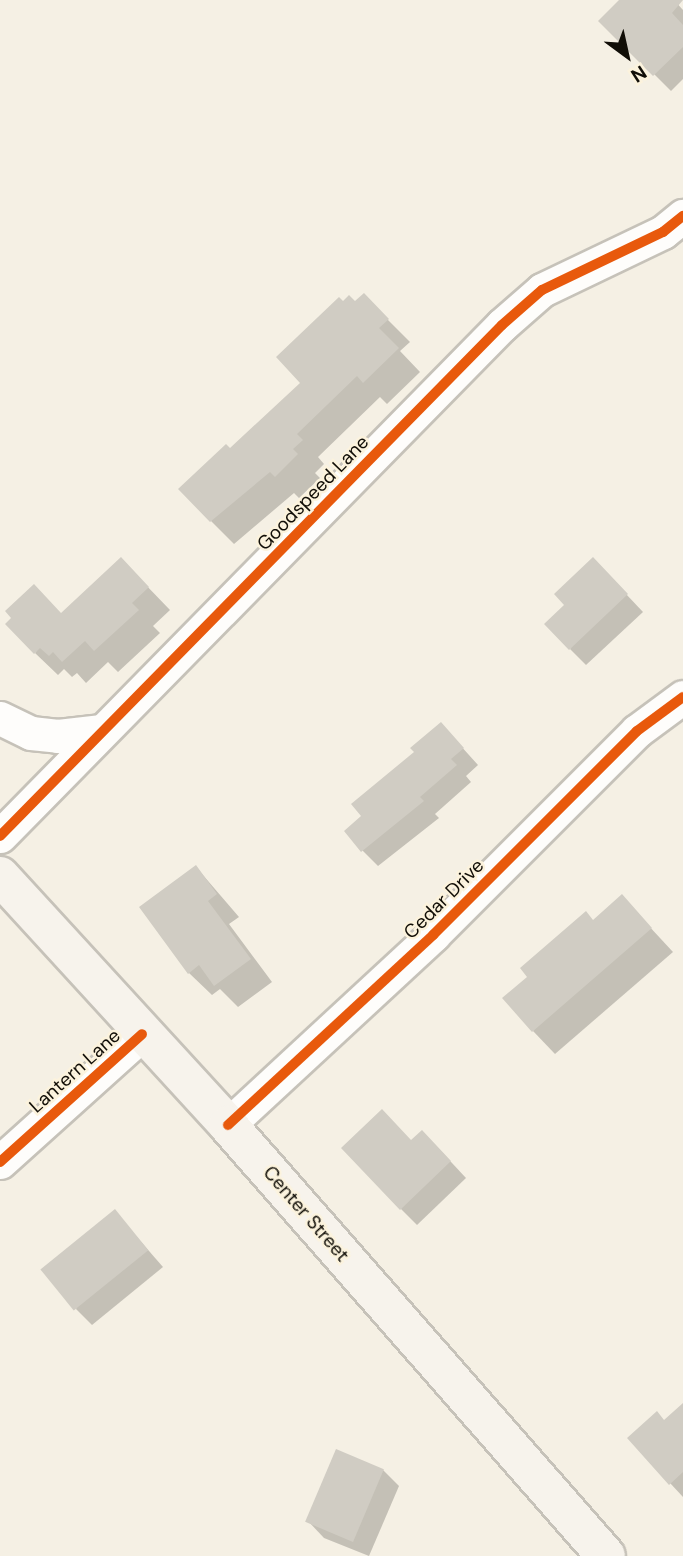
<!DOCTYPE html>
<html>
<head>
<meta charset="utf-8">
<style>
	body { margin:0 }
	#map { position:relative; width:683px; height:1556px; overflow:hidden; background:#f5f0e4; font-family:"DM Sans",sans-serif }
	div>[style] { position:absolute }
	.shadow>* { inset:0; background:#0003 }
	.building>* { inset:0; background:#d0ccc3; transform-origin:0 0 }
	.roads { filter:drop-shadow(2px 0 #c6c2b9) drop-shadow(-2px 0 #c6c2b9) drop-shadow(0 2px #c6c2b9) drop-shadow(0 -2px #c6c2b9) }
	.minor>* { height:33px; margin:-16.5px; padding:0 16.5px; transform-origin:16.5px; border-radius:16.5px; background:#fefdfb }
	.secondary>* { height:38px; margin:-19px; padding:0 19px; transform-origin:19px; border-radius:19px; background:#f7f3ec }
	.cycleway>* { height:10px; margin:-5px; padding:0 5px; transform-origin:5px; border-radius:5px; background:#e8590c }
	span { translate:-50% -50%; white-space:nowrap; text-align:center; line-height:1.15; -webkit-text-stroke:5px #fcf3dd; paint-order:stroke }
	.street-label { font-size:19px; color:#110e07 }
	.north { position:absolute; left:592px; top:21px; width:70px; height:70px; -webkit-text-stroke:5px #fcf3dd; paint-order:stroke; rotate:147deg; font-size:19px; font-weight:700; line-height:28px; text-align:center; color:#110e07 }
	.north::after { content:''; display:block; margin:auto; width:24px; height:32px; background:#110e07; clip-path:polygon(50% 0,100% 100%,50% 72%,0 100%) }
</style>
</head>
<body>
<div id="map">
	<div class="shadow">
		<i style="clip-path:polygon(622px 0,674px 0,683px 10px,683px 79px,671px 91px,601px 21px)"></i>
		<i style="clip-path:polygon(343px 303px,355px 304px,386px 318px,410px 342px,400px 351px,420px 372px,387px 404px,380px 397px,318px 457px,324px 464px,315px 473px,320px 478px,299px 498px,294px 493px,234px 544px,211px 521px,230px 450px,303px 384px)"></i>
		<i style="clip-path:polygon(609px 576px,643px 612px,586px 665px,570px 649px)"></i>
		<i style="clip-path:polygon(143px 582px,170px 610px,153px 626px,160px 633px,118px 672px,108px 662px,86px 683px,77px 673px,72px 677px,64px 669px,58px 675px,35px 653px,62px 615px)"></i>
		<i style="clip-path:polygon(441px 724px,478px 765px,466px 776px,471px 782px,435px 814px,439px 818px,378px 866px,362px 850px,363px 816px)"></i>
		<i style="clip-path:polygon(196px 867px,239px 917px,229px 924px,272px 982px,238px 1007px,220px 989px,212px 995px,189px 973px)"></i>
		<i style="clip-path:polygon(622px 897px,673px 952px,555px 1054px,533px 1031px,594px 922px)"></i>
		<i style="clip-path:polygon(412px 1143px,438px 1148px,466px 1178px,417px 1225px,401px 1209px)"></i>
		<i style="clip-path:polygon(115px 1212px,163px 1267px,92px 1325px,76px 1309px)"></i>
		<i style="clip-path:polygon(683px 1405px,683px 1497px,670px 1483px,665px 1422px)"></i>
		<i style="clip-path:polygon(383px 1470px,399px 1486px,369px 1556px,324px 1538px,308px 1521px)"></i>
	</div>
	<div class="building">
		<i style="clip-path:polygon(619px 0,683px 0,672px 13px,683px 25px,683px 47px,653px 76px,598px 21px)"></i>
		<i style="clip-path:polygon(364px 293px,389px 319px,379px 328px,399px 348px,363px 383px,357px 376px,297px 434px,303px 440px,293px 449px,298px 454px,275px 477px,270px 472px,210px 522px,178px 489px,226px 444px,230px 448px,300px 383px,276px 357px,339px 297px,343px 301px,349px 295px,355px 301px)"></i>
		<i style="clip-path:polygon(121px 557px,149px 587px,132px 603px,139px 610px,94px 651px,85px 641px,62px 662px,53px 652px,49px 656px,40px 648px,34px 654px,5px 624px,11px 618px,5px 611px,34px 584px,61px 613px)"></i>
		<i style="clip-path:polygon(593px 557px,628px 594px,569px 650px,544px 624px,564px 605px,554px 594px)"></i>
		<i style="clip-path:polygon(441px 722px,464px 748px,451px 759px,457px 765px,420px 797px,424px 801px,361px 852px,344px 831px,361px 816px,351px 804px,414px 752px,410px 748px)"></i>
		<i style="clip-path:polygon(196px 865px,217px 894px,208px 901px,251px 959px,214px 986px,199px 965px,188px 974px,139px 907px)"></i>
		<i style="clip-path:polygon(622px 894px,652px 928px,532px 1032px,502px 998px,527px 977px,520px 968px,586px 911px,593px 920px)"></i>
		<i style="clip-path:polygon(382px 1109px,411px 1140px,422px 1130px,451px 1161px,400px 1210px,341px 1148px)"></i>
		<i style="left:115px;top:1209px;width:53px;height:96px;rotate:51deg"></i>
		<i style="clip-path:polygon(683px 1403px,683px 1472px,669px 1485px,627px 1438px,657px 1411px,664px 1420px)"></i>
		<i style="left:336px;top:1449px;width:52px;height:79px;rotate:23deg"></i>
	</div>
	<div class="roads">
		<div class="minor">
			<i style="left:0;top:718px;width:34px;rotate:26deg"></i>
			<i style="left:31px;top:733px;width:27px;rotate:6deg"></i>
			<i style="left:58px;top:736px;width:42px;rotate:-6.8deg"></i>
			<i style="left:0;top:836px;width:716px;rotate:-45.51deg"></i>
			<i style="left:502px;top:325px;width:53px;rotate:-41.2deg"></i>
			<i style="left:542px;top:290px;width:134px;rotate:-25.6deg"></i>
			<i style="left:663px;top:232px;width:26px;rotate:-39deg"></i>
			<i style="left:228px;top:1125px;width:280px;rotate:-42.8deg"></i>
			<i style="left:433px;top:935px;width:288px;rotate:-45deg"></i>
			<i style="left:637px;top:731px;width:57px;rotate:-36.5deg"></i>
			<i style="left:0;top:1162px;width:191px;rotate:-42deg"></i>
		</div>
		<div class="secondary">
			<i style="left:0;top:876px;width:338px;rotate:47.5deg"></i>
			<i style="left:228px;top:1125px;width:573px;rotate:48.75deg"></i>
		</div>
	</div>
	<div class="cycleway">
		<i style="left:0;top:836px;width:716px;rotate:-45.51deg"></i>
		<i style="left:502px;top:325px;width:53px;rotate:-41.2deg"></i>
		<i style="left:542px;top:290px;width:134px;rotate:-25.6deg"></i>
		<i style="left:663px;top:232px;width:26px;rotate:-39deg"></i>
		<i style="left:228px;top:1125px;width:280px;rotate:-42.8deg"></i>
		<i style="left:433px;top:935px;width:288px;rotate:-45deg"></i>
		<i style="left:637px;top:731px;width:57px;rotate:-36.5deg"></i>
		<i style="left:0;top:1162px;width:191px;rotate:-42deg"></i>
	</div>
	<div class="street-label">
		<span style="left:313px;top:493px;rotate:-46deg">Goodspeed Lane</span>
		<span style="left:444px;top:899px;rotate:-45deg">Cedar Drive</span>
		<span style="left:75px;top:1071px;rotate:-42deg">Lantern Lane</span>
		<span style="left:306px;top:1214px;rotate:49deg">Center Street</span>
	</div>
	<div class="north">N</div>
</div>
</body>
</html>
